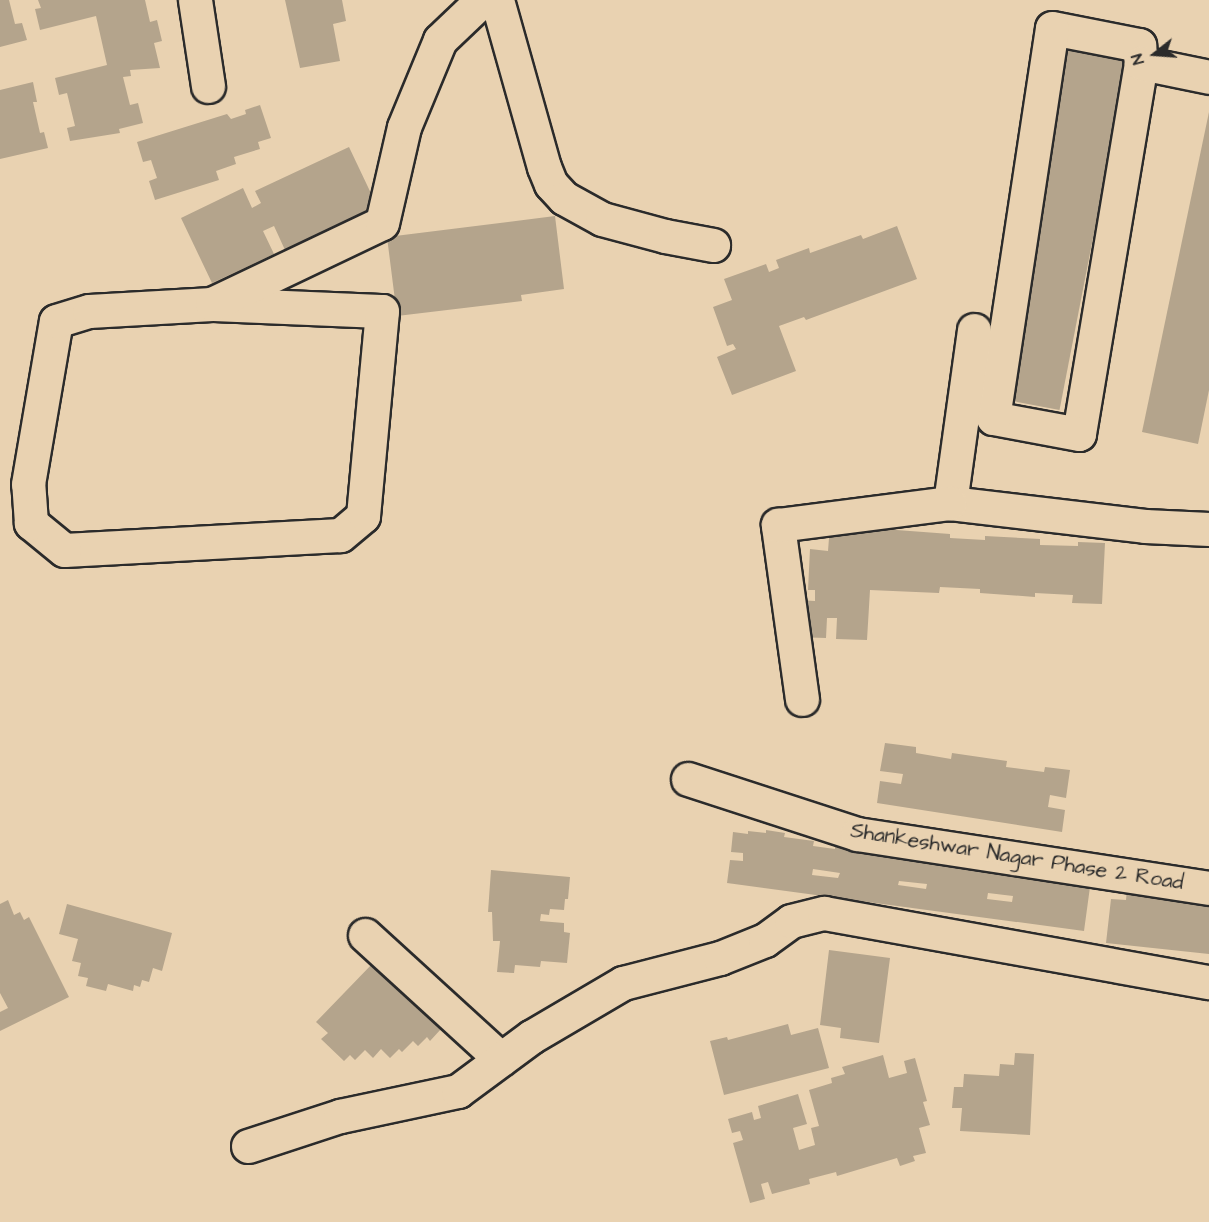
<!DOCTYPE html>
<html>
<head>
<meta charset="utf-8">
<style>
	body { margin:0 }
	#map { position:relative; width:1209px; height:1222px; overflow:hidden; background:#e9d2b1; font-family:"Architects Daughter",sans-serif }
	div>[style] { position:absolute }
	.building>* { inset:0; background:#b4a48c; transform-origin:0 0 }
	.roads { filter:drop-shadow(2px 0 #2b2b2b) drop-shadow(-2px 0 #2b2b2b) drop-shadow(0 2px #2b2b2b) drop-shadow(0 -2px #2b2b2b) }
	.minor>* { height:33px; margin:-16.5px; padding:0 16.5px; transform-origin:16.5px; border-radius:16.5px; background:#e9d2b1 }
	span { translate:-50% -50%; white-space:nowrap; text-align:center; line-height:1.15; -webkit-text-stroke:6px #e9d2b1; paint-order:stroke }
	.street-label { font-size:21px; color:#2b2b2b }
	.north { position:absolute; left:1125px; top:24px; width:60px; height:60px; -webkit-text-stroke:4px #e9d2b1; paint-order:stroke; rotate:253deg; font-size:16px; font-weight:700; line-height:24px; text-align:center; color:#2b2b2b }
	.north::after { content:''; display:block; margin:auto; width:21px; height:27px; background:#2b2b2b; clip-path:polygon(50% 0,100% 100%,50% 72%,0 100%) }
</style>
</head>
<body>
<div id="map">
	<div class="building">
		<i style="clip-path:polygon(0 0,9px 0,15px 24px,22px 23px,27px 40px,0 47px)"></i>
		<i style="clip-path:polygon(38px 0,145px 0,150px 22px,157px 20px,162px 41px,154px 43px,160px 68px,130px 70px,131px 76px,123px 77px,130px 105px,138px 103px,143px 123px,119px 129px,120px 133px,70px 141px,67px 128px,75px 126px,67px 93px,59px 95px,55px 78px,107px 65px,96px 16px,40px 30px,35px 9px,41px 8px)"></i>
		<i style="clip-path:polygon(285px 0,342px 0,346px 21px,333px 24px,340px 61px,300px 68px)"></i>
		<i style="left:1063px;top:41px;width:67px;height:363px;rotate:11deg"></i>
		<i style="clip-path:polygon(33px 82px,37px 102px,33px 102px,40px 133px,44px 132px,48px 148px,0 159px,0 90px)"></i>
		<i style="clip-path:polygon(260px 105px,271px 138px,258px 142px,260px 149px,234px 157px,236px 164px,216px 171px,219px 180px,155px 200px,149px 181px,157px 178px,151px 160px,143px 162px,137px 142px,227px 114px,231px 119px,246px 114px,245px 110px)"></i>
		<i style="clip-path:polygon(1209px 112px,1209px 390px,1198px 444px,1142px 432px)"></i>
		<i style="clip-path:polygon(349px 147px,377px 206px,285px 250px,274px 226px,263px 231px,274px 254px,212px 283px,181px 218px,243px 188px,252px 208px,261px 203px,255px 191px)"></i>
		<i style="clip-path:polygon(555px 216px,564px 289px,521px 295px,522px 301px,397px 316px,387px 237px)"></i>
		<i style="clip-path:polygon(897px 226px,917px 279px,806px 320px,804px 317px,779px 326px,796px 371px,732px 395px,717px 357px,736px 349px,733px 344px,727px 346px,713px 307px,732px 300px,724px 279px,766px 264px,769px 272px,779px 268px,776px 260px,809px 248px,810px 253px,861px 235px,863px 239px)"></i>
		<i style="clip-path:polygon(830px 525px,950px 534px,950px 538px,985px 540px,985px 536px,1040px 539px,1040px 545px,1078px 546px,1078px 542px,1105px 543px,1102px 604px,1072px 603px,1073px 595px,1035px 593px,1035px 597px,980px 593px,980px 589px,940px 587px,939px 593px,870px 590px,867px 640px,836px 639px,837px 618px,827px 618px,826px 638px,795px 637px,797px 600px,815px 601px,815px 590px,808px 590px,810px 549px,828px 551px)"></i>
		<i style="clip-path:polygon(885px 743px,916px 747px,916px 753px,951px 759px,952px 753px,1007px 761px,1006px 767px,1044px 772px,1045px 767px,1070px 770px,1066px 798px,1050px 795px,1048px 807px,1065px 810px,1062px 832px,877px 803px,880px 781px,901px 784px,903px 774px,880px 771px)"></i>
		<i style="clip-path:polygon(evenodd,766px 830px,785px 833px,784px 837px,814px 841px,813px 846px,835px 849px,835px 845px,901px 854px,900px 858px,924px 861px,925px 857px,1080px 879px,1079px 885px,1090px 887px,1084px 931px,727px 883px,730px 860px,743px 861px,743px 853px,731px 852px,733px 832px,748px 834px,748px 831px,766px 833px,766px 830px,813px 869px,840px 873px,838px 878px,812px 875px,813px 869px,766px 830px,899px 881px,927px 884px,926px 889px,898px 885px,899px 881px,766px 830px,988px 893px,1013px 896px,1012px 902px,987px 899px,988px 893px)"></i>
		<i style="clip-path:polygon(491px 870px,570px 877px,568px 899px,565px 899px,564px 910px,550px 909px,549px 915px,541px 914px,540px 921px,564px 923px,564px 932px,570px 933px,567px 963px,541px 961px,540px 967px,515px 965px,514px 973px,497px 972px,500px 941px,493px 941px,492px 912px,488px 912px)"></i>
		<i style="clip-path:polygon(1127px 889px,1191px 896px,1190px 904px,1209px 905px,1209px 954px,1106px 943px,1111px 899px,1126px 900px)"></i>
		<i style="clip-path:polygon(8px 900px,14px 915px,20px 912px,24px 920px,29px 917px,69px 997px,0 1031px,0 1012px,8px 1008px,0 993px,0 904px)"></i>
		<i style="clip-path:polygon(67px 904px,172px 933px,162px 971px,153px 968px,149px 982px,142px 980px,140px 987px,134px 985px,133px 991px,108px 984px,106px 991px,86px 986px,88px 978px,78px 976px,81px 963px,72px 961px,78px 939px,59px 934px)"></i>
		<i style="clip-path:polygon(829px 950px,890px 958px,879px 1043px,840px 1038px,841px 1028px,820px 1025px)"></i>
		<i style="clip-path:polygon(374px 962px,441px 1029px,430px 1041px,427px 1037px,418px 1046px,413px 1041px,402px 1052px,399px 1049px,390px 1058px,381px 1049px,373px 1058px,365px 1050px,355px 1060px,350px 1055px,344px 1061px,321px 1039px,328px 1033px,316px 1022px)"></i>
		<i style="clip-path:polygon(788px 1024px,791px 1035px,818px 1028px,829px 1068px,724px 1095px,710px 1041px,727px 1037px,728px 1040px)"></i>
		<i style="clip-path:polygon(1015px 1053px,1034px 1054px,1030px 1135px,960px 1131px,962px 1108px,952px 1108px,954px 1087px,963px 1087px,964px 1074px,999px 1076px,1000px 1064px,1014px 1065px)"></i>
		<i style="clip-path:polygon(883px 1055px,889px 1078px,907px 1073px,904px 1061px,915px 1058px,927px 1101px,923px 1102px,930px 1125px,919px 1128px,926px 1153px,913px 1156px,915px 1161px,900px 1166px,897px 1158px,837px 1176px,836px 1172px,809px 1179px,810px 1184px,772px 1194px,768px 1182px,761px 1184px,765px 1199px,750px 1203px,733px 1143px,743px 1140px,740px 1131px,732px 1133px,728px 1119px,752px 1112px,754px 1120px,761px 1118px,758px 1106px,798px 1094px,807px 1124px,793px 1128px,799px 1150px,815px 1145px,811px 1128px,819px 1126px,809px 1090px,832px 1083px,831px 1078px,845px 1074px,842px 1067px)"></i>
	</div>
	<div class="roads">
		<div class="minor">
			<i style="left:195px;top:0;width:87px;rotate:81.4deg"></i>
			<i style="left:497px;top:0;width:173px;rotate:74.3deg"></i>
			<i style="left:544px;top:167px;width:18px;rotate:68deg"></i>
			<i style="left:551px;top:184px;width:19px;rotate:47deg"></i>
			<i style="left:564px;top:198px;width:43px;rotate:28.9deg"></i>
			<i style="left:602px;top:219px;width:65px;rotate:15.1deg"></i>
			<i style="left:665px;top:236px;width:49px;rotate:10.6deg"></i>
			<i style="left:1052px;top:28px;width:89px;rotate:11.1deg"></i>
			<i style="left:1139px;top:45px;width:18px;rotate:84deg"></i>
			<i style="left:1141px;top:63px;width:376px;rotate:99.5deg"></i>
			<i style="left:1079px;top:434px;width:87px;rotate:-169.5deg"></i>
			<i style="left:993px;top:418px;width:394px;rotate:-81.4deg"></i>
			<i style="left:1141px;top:63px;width:69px;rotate:11.6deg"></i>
			<i style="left:212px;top:304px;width:170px;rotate:2.4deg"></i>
			<i style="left:382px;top:311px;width:206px;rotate:95.3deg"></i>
			<i style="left:363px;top:516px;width:30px;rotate:140deg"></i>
			<i style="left:340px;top:535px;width:276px;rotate:176.9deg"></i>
			<i style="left:64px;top:550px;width:43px;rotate:-140.7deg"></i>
			<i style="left:31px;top:523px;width:39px;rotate:-94deg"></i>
			<i style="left:28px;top:484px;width:165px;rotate:-80.3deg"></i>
			<i style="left:56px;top:321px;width:34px;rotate:-17deg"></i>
			<i style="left:89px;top:311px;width:123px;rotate:-3.3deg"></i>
			<i style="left:212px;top:304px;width:188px;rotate:-25.5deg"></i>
			<i style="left:382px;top:223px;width:98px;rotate:-77.1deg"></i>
			<i style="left:404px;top:127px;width:94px;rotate:-67.5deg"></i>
			<i style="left:440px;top:40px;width:58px;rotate:-43.6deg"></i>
			<i style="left:974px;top:330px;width:175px;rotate:97.9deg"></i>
			<i style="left:950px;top:503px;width:196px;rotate:6.7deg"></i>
			<i style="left:1145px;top:526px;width:64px;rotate:2.7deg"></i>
			<i style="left:802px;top:699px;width:176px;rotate:-97.9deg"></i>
			<i style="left:778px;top:525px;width:173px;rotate:-7.3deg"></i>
			<i style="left:688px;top:779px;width:178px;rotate:18deg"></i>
			<i style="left:857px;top:834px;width:356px;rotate:8.7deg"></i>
			<i style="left:365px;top:935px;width:184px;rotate:42.4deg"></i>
			<i style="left:248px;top:1146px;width:97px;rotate:-18.1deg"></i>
			<i style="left:340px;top:1116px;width:121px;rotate:-12deg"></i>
			<i style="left:458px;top:1091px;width:91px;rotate:-36.5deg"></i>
			<i style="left:531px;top:1037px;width:107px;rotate:-30.4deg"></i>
			<i style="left:623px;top:983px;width:100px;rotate:-14.5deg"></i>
			<i style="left:720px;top:958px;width:48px;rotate:-21.8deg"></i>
			<i style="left:765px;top:940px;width:32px;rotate:-36deg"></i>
			<i style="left:791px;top:921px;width:34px;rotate:-14deg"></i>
			<i style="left:824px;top:913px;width:391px;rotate:10.2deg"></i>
		</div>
	</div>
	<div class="street-label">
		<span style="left:1017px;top:857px;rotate:9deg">Shankeshwar Nagar Phase 2 Road</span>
	</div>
	<div class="north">N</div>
</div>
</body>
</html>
